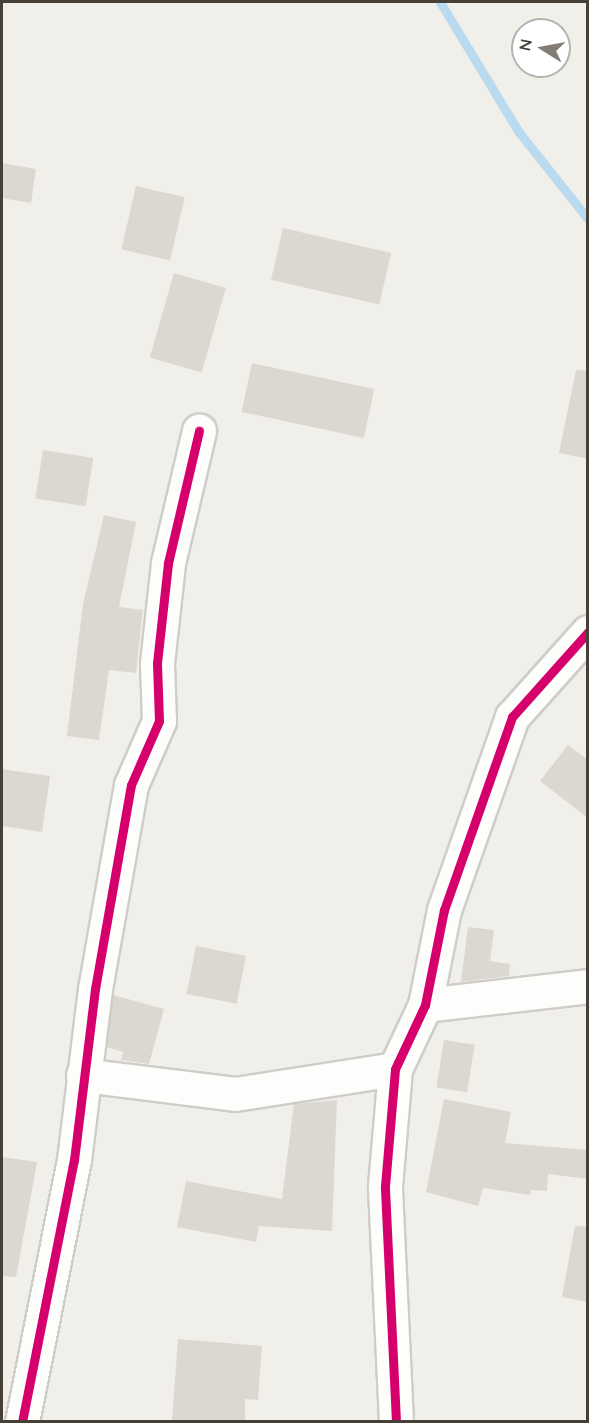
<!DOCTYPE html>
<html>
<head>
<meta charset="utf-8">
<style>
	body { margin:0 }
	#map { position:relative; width:589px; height:1423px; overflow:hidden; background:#f1efea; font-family:Quicksand,sans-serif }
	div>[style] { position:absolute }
	.stream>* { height:9px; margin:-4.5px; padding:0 4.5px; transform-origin:4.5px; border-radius:4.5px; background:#badaef }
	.building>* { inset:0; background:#dbd8d2; transform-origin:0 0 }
	.roads { filter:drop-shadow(2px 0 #cfcdc8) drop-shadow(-2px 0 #cfcdc8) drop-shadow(0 2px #cfcdc8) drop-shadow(0 -2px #cfcdc8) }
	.minor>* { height:33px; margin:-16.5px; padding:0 16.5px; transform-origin:16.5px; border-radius:16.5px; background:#fdfdfc }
	.cycleway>* { height:9px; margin:-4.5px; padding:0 4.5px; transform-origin:4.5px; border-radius:4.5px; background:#d6006c }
	span { translate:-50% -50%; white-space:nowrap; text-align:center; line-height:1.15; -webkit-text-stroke:4.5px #fff; paint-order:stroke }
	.frame { position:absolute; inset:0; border:3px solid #474036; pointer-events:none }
	.north { position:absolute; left:511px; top:18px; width:60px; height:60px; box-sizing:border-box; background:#fff; border:2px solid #b5b3af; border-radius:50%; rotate:281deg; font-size:16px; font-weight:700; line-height:24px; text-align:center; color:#474036 }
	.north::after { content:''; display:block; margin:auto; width:21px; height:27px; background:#827d75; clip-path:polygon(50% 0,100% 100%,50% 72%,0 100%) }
</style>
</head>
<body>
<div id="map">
	<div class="stream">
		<i style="left:440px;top:2px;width:151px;rotate:58.8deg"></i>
		<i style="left:518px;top:131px;width:112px;rotate:51.5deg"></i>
	</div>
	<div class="building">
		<i style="clip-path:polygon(2px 163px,36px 169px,31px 203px,2px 198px)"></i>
		<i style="left:136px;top:186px;width:50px;height:65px;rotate:13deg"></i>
		<i style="left:283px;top:228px;width:111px;height:53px;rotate:13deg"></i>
		<i style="left:174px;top:273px;width:54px;height:88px;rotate:16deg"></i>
		<i style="left:252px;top:363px;width:125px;height:50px;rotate:12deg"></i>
		<i style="clip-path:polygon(576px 370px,588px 371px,588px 459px,559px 453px)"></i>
		<i style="left:43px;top:450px;width:51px;height:49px;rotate:9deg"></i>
		<i style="clip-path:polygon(104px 515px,136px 522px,119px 607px,143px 610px,136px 673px,109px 670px,99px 740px,67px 736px,83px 604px)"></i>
		<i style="clip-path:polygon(568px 745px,588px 760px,588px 818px,540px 781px)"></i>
		<i style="clip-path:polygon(2px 769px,50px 776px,42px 832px,2px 826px)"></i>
		<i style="clip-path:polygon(468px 927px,494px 930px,490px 961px,510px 964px,509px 976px,461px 982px)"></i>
		<i style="left:196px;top:946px;width:51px;height:49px;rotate:11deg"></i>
		<i style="clip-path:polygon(113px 995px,164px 1009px,149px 1064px,121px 1060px,123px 1052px,107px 1047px)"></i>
		<i style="left:444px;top:1040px;width:31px;height:48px;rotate:9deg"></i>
		<i style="clip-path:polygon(444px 1099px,511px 1112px,505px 1143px,588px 1150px,588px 1179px,548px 1174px,547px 1191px,531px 1190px,530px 1195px,483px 1188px,478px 1206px,426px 1192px)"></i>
		<i style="clip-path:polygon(337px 1100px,332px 1231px,259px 1226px,256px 1242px,177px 1227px,186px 1181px,282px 1199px,294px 1104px)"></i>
		<i style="clip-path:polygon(2px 1157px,37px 1162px,16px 1277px,2px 1276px)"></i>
		<i style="clip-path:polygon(575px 1226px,588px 1227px,588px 1302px,562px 1297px)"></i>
		<i style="clip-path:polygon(178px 1339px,262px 1346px,258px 1400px,245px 1399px,245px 1422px,172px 1422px)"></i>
	</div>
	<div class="roads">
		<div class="minor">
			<i style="left:425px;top:1005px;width:164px;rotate:-6.6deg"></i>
			<i style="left:83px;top:1075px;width:153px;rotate:7.1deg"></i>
			<i style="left:235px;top:1094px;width:162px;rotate:-8.9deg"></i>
			<i style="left:22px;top:1422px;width:267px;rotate:-78.8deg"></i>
			<i style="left:74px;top:1160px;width:172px;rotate:-83deg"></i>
			<i style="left:95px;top:989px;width:207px;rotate:-80deg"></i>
			<i style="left:131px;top:785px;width:70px;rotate:-66.4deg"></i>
			<i style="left:159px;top:721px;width:58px;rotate:-92deg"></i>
			<i style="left:157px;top:663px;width:101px;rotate:-83.7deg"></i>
			<i style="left:168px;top:563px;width:136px;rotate:-76.8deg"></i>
			<i style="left:396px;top:1422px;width:236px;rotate:-92.7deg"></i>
			<i style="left:385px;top:1186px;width:117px;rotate:-85.1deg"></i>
			<i style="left:395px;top:1069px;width:71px;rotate:-64.9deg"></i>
			<i style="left:425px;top:1005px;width:97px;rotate:-78.7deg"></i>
			<i style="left:444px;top:910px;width:205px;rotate:-70.6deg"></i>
			<i style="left:512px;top:717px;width:114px;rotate:-48.2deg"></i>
		</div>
	</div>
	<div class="cycleway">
		<i style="left:22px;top:1422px;width:267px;rotate:-78.8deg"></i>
		<i style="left:74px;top:1160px;width:172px;rotate:-83deg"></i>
		<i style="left:95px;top:989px;width:207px;rotate:-80deg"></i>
		<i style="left:131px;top:785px;width:70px;rotate:-66.4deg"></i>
		<i style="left:159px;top:721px;width:58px;rotate:-92deg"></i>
		<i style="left:157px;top:663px;width:101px;rotate:-83.7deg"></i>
		<i style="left:168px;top:563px;width:136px;rotate:-76.8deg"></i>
		<i style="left:396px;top:1422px;width:236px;rotate:-92.7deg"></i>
		<i style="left:385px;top:1186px;width:117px;rotate:-85.1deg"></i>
		<i style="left:395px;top:1069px;width:71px;rotate:-64.9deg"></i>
		<i style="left:425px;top:1005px;width:97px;rotate:-78.7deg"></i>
		<i style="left:444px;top:910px;width:205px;rotate:-70.6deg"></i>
		<i style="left:512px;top:717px;width:114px;rotate:-48.2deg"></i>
	</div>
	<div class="frame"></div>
	<div class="north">N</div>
</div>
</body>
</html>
